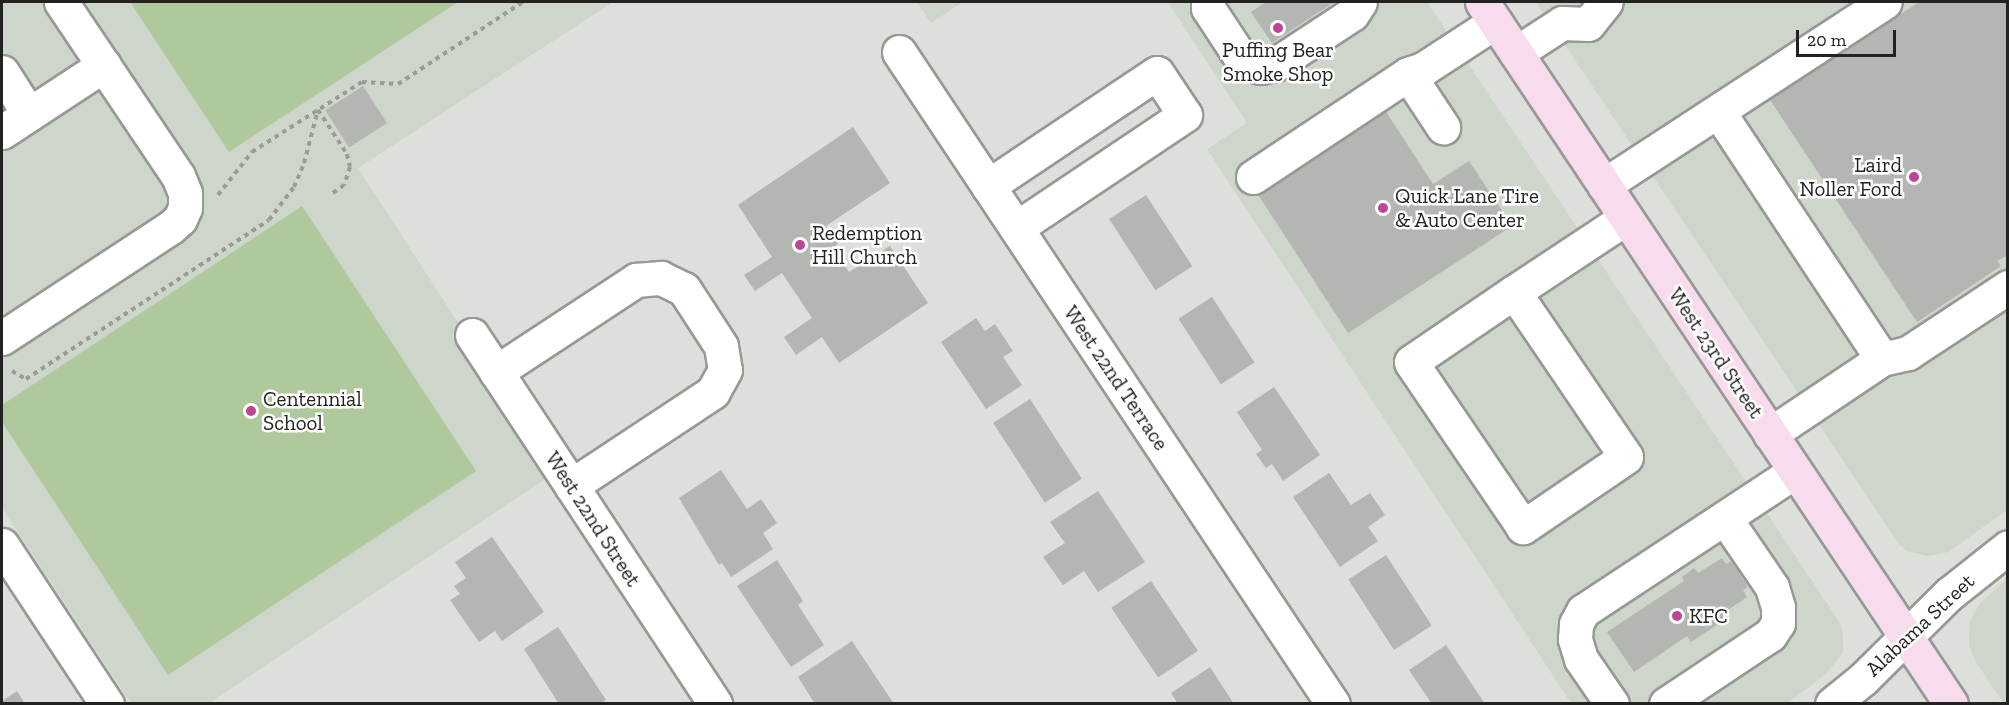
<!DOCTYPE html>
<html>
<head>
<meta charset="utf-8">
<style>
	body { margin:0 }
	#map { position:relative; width:2009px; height:705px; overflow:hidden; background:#dcdfda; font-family:"Zilla Slab",serif }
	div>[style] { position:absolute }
	.built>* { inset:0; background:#ced5ca }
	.green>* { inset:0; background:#afc99c }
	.building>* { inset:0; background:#b3b6b1; transform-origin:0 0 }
	.path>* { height:4px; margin-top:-2px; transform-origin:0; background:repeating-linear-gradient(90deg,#9a9c98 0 4.5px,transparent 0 9px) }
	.roads { filter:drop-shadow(2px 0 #969994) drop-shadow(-2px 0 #969994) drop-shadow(0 2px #969994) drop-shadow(0 -2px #969994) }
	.minor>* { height:33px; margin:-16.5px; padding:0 16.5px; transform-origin:16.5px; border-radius:16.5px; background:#fff }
	.major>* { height:33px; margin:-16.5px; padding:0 16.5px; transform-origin:16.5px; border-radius:16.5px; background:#f8dbec }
	.dots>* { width:16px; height:16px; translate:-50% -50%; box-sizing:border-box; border:3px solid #fff; border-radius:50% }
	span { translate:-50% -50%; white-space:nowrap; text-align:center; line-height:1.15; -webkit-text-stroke:5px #fff; paint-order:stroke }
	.poi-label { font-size:21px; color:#222321 }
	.right { translate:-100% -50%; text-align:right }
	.left { translate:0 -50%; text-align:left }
	.street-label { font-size:21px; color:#222321 }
	.frame { position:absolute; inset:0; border:3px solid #222321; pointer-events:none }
	.scale { position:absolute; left:1796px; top:30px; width:100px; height:27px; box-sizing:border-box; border:3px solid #222321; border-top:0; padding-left:8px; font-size:18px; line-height:21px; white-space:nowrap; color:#222321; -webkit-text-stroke:4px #fff; paint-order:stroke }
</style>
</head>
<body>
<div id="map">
	<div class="built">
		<i style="clip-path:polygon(2px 2px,613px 2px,358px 168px,466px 335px,455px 343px,545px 479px,209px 703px,131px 703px,2px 508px)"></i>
		<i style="clip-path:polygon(917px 2px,963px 2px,931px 23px)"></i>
		<i style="clip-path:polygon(1168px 2px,1427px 2px,1840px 623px,1843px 634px,1843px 653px,1826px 674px,1788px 703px,1571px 703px,1207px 149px,1247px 123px)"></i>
		<i style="clip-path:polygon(1536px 2px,2007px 2px,2007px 510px,1948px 552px,1927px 556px,1907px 551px,1899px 544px)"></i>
		<i style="clip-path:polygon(2007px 579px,2008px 703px,2004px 704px,1976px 662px,1969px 646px,1969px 634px,1970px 621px,1980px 603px)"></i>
	</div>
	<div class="green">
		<i style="clip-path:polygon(130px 2px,458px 2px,229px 152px)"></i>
		<i style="clip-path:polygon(302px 206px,476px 471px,168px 675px,2px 422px,2px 405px)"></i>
	</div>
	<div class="building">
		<i style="clip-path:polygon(1266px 2px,1334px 2px,1272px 43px,1251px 12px)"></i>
		<i style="clip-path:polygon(1919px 2px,2008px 2px,2008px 255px,1997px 261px,2001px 266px,1917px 322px,1770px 100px)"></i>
		<i style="left:363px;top:86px;width:44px;height:45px;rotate:57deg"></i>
		<i style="clip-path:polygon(1383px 107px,1433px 184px,1469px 161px,1512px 226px,1348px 333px,1255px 190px)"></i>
		<i style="clip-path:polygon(853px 127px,890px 183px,826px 226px,838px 244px,833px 248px,849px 272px,890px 246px,928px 303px,839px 363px,822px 337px,796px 355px,784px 337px,812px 318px,782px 273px,755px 291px,744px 275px,772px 257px,738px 205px)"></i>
		<i style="left:1146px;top:195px;width:85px;height:44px;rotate:57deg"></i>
		<i style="left:1212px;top:297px;width:78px;height:40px;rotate:57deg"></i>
		<i style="clip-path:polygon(976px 318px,985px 331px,995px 324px,1013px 351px,1003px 357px,1022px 385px,986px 409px,941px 342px)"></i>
		<i style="clip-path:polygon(1274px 387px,1320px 455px,1283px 481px,1272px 464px,1266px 468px,1256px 454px,1262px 450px,1237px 412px)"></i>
		<i style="left:1030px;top:399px;width:95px;height:44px;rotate:57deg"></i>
		<i style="clip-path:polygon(721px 470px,747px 509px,761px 499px,777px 523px,763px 533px,773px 549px,731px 577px,722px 563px,719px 565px,679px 498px)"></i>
		<i style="clip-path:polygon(1329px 473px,1351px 505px,1370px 493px,1385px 515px,1368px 527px,1378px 541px,1340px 567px,1293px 497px)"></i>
		<i style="clip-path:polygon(1098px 491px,1145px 562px,1098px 592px,1084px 571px,1063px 585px,1043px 557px,1065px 543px,1050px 522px)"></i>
		<i style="clip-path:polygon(492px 537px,544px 612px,502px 641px,495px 631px,479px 642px,450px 600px,460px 594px,454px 586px,466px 578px,455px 562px)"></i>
		<i style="left:1386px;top:555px;width:84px;height:45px;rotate:57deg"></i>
		<i style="clip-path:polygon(1722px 558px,1726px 564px,1731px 561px,1748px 587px,1743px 590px,1747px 597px,1722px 614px,1726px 619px,1691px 642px,1687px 636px,1634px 672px,1607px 632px,1684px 581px,1682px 577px,1694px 568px,1698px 573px)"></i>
		<i style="clip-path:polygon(777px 560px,803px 601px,798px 605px,824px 645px,791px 667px,737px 586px)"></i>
		<i style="left:1151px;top:581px;width:84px;height:48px;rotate:56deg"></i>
		<i style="clip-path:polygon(558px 627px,606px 700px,600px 704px,559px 704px,524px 649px)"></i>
		<i style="clip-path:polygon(852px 641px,894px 704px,815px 704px,798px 677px)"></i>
		<i style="clip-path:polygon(1446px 645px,1485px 704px,1432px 704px,1409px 670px)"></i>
		<i style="clip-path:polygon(1210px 667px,1234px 704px,1178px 704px,1171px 693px)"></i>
		<i style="clip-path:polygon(17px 691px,25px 704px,2px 704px,2px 701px)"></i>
	</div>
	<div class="path">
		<i style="left:318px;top:110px;width:53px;rotate:56.6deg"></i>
		<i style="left:347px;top:154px;width:13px;rotate:77deg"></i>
		<i style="left:350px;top:167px;width:19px;rotate:108deg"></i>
		<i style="left:344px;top:185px;width:14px;rotate:144deg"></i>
		<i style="left:218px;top:195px;width:55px;rotate:-51.7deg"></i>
		<i style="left:252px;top:152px;width:130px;rotate:-32.5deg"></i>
		<i style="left:362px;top:82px;width:36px;rotate:3deg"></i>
		<i style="left:398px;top:84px;width:149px;rotate:-33.3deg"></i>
		<i style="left:12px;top:371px;width:16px;rotate:30deg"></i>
		<i style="left:26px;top:379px;width:290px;rotate:-33.2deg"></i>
		<i style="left:269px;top:220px;width:41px;rotate:-52.9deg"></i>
		<i style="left:294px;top:187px;width:26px;rotate:-67deg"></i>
		<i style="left:304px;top:163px;width:55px;rotate:-75.2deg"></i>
	</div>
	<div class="roads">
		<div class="minor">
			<i style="left:1208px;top:2px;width:6px;rotate:90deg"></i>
			<i style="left:1208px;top:8px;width:60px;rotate:56.6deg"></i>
			<i style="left:1241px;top:58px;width:21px;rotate:25deg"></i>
			<i style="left:1260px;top:67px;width:16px;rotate:-11deg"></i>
			<i style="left:1276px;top:64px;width:91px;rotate:-33.3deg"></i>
			<i style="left:1352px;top:14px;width:14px;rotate:-56deg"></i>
			<i style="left:899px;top:52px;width:783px;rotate:56.35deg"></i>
			<i style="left:1516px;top:53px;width:55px;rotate:-33.1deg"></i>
			<i style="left:1562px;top:23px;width:26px;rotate:2deg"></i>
			<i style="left:1588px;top:24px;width:28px;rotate:-51deg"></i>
			<i style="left:2px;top:72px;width:50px;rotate:57.3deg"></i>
			<i style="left:1408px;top:74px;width:64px;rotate:56.6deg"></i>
			<i style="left:1718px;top:111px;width:297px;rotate:56.5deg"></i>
			<i style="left:2px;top:132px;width:122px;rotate:-33.3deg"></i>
			<i style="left:1253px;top:177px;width:186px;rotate:-33.6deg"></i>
			<i style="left:1408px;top:74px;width:16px;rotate:-18deg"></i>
			<i style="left:1423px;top:69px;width:86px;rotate:-33.1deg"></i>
			<i style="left:1604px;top:185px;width:335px;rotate:-33.1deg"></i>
			<i style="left:988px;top:186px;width:203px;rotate:-33.8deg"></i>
			<i style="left:1157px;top:73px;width:50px;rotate:56.3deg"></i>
			<i style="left:1185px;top:115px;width:203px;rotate:146.2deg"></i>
			<i style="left:1514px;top:292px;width:199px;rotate:55.8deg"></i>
			<i style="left:1626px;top:457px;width:125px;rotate:145.8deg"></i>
			<i style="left:1523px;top:527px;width:199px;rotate:-124.2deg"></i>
			<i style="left:1411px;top:362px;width:125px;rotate:-34.2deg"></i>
			<i style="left:1514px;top:292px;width:134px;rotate:-33.5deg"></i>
			<i style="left:472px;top:335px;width:442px;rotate:56.6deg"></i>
			<i style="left:2px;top:338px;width:202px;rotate:-33.3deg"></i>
			<i style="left:171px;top:227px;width:12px;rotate:-42deg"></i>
			<i style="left:180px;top:219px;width:12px;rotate:-66deg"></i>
			<i style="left:185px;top:208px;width:15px;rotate:-90deg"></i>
			<i style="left:185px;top:193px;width:18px;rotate:-112deg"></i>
			<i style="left:178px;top:176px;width:210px;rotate:-123.9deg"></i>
			<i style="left:496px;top:372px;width:168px;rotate:-33.3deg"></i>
			<i style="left:636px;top:280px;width:25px;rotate:-5deg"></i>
			<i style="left:661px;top:278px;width:25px;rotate:26deg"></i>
			<i style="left:684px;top:289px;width:68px;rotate:57deg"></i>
			<i style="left:721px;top:346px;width:24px;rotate:81deg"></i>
			<i style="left:725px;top:370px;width:25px;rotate:119deg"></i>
			<i style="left:713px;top:392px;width:170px;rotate:146.5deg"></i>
			<i style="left:1770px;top:434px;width:135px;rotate:-33.8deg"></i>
			<i style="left:1882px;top:359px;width:27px;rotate:-13deg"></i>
			<i style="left:1908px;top:353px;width:120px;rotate:-33.4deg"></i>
			<i style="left:2px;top:545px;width:191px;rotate:56.6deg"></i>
			<i style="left:1612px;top:704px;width:55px;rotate:-124.6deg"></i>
			<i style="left:1581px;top:659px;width:21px;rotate:-107deg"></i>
			<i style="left:1575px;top:639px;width:15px;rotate:-86deg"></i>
			<i style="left:1576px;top:624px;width:15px;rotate:-62deg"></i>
			<i style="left:1583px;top:611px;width:254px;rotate:-33.4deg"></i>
			<i style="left:1666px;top:704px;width:125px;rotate:-33.6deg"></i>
			<i style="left:1770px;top:635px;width:14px;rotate:-56deg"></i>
			<i style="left:1778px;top:623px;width:16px;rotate:-90deg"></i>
			<i style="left:1778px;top:607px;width:21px;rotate:-107deg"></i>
			<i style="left:1772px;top:587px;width:83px;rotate:-124.3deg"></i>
			<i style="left:1832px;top:704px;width:40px;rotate:-39deg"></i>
			<i style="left:1863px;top:679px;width:121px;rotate:-44.7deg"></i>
			<i style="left:1949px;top:594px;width:75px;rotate:-38.5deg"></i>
		</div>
		<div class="major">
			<i style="left:1482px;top:2px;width:844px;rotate:56.25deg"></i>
		</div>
	</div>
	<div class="dots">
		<i style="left:1278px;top:28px;background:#be4496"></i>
		<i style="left:1914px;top:177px;background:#be4496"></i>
		<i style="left:1383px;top:208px;background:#be4496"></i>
		<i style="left:800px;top:245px;background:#be4496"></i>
		<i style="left:251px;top:411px;background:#be4496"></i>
		<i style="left:1677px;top:616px;background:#be4496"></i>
	</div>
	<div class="poi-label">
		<span style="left:1278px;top:62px">Puffing Bear<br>Smoke Shop</span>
		<span class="right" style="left:1902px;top:177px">Laird<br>Noller Ford</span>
		<span class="left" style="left:1395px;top:208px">Quick Lane Tire<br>&amp; Auto Center</span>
		<span class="left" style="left:812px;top:245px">Redemption<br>Hill Church</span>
		<span class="left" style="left:263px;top:411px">Centennial<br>School</span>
		<span class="left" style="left:1689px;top:616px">KFC</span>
	</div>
	<div class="street-label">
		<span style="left:1716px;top:353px;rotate:56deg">West 23rd Street</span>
		<span style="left:1116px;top:378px;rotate:56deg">West 22nd Terrace</span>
		<span style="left:593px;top:519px;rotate:57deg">West 22nd Street</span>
		<span style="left:1920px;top:625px;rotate:-43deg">Alabama Street</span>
	</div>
	<div class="frame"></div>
	<div class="scale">20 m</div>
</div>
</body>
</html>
